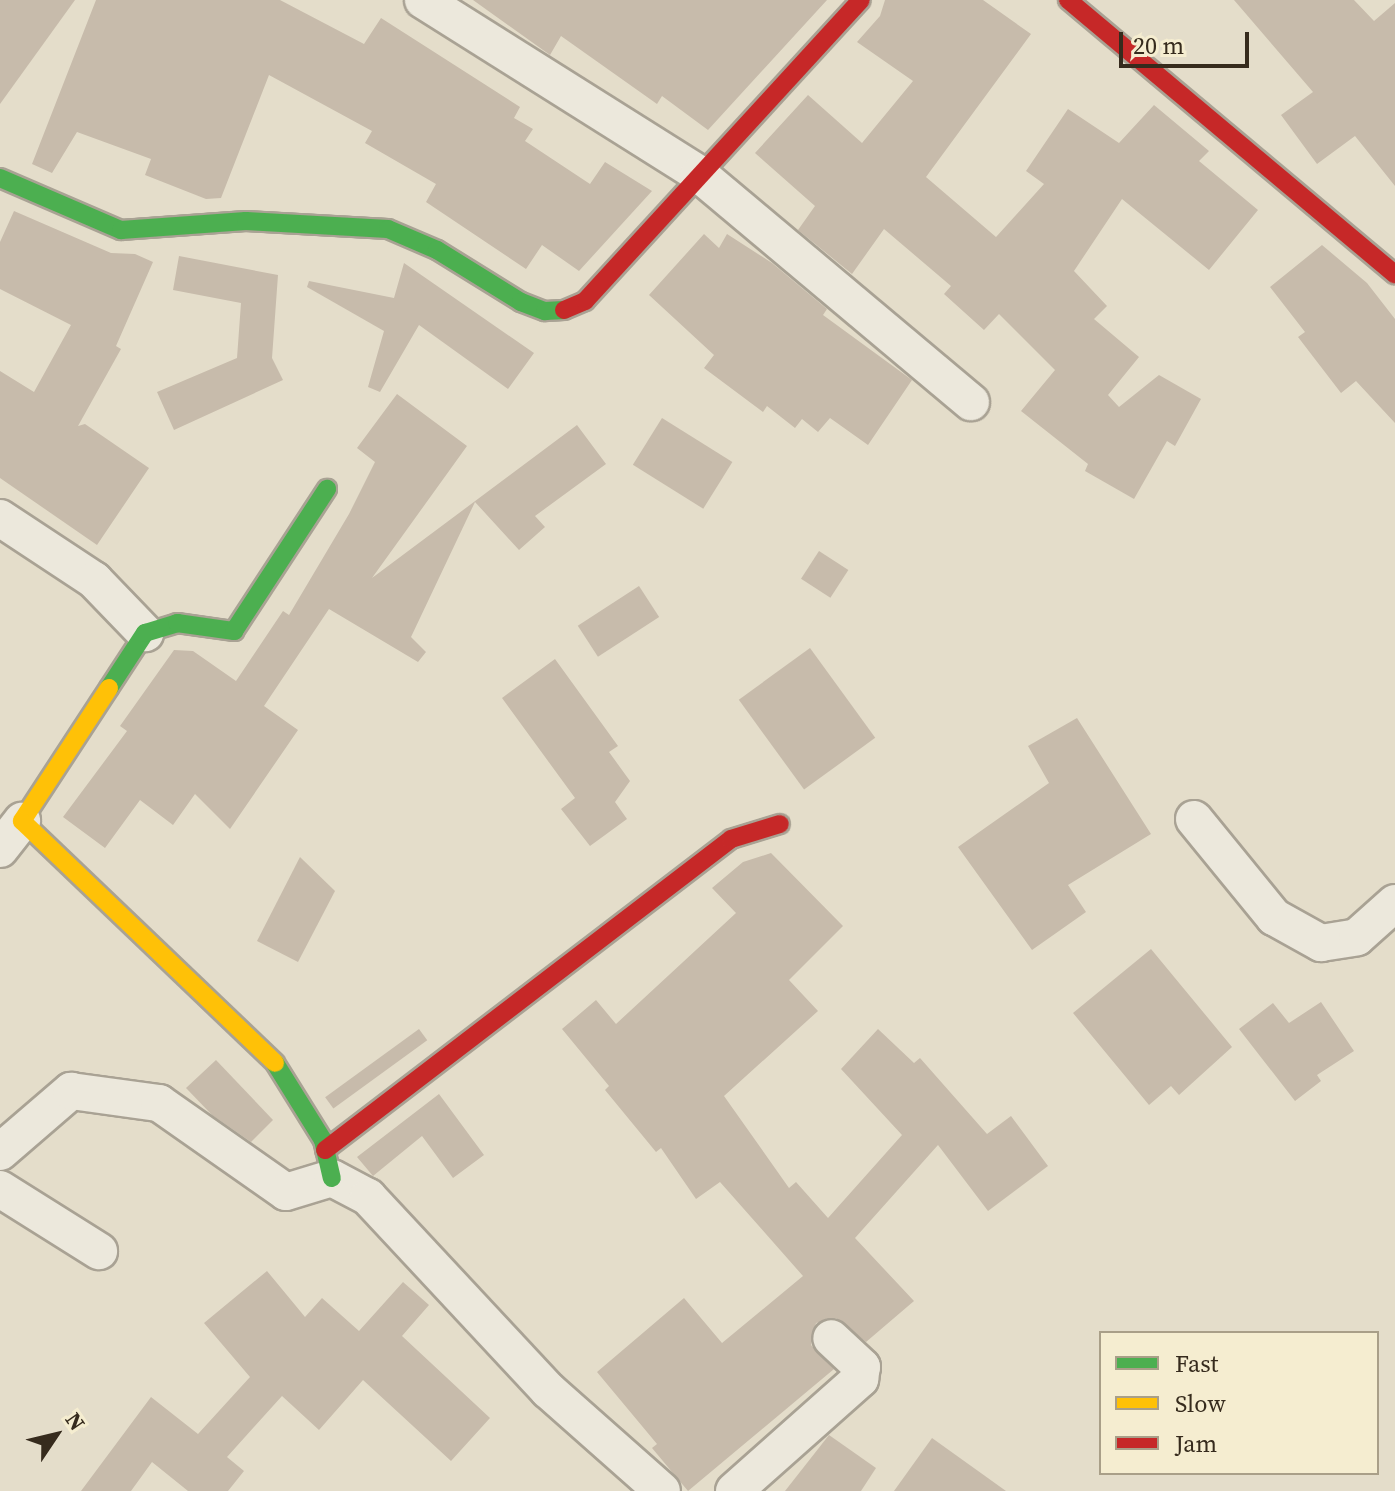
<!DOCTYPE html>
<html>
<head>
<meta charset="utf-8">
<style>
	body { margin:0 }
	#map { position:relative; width:1395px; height:1491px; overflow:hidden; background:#e4ddca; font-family:"Source Serif 4",serif }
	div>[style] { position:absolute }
	.building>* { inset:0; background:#c7bbab; transform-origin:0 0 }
	.roads { filter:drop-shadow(2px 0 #a9a294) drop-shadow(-2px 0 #a9a294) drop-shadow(0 2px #a9a294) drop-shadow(0 -2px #a9a294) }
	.street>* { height:36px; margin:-18px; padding:0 18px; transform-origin:18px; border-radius:18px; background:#ece8dc }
	.fast>* { height:18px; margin:-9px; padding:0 9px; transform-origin:9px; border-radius:9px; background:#4caf50 }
	.slow>* { height:18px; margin:-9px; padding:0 9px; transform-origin:9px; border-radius:9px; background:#ffc107 }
	.jam>* { height:18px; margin:-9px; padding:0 9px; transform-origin:9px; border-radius:9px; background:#c62828 }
	span { translate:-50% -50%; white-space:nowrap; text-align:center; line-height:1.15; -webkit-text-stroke:6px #f5edd0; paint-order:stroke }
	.legend { position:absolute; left:1099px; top:1331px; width:280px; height:144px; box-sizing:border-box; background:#f5edd0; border:2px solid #a99f88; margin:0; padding:10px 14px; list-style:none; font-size:24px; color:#362b1d }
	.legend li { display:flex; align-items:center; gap:16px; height:40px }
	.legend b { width:40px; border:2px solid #a99f88 }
	.north { position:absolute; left:16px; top:1395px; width:80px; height:80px; -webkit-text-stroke:6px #f5edd0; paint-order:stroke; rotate:55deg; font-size:22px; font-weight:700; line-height:32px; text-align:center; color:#362b1d }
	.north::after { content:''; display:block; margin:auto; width:28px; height:36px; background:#362b1d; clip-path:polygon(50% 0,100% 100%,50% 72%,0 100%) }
	.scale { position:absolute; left:1119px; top:32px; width:130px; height:36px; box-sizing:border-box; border:4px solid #362b1d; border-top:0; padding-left:10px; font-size:24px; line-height:28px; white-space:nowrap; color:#362b1d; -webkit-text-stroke:6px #f5edd0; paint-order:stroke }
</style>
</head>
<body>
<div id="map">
	<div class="building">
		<i style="clip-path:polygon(0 0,75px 0,0 104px)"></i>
		<i style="clip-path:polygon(96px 0,280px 0,364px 44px,381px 18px,520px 107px,514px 118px,533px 129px,525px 141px,590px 184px,605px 162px,652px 191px,579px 271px,542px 245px,526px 269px,426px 202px,436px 184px,365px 143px,372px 131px,269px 75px,221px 198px,206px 199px,145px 175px,151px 159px,77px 132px,52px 173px,32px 164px)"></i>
		<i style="clip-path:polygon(473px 0,827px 0,708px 130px,662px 96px,657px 104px,561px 36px,550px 55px)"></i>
		<i style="clip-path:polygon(885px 0,983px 0,1031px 34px,926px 177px,996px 237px,1044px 184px,1026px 171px,1068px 109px,1119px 143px,1154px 105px,1209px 151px,1199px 161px,1258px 210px,1209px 270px,1122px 199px,1074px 271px,1107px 306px,1094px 319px,1139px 357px,1108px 395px,1119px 407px,1159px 375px,1201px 399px,1175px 446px,1167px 441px,1134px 499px,1085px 471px,1088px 464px,1021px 411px,1055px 370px,999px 314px,984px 330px,944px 294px,951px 286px,884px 229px,852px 274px,798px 230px,815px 206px,755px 153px,808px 95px,862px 143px,913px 81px,857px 42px,880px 16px)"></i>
		<i style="clip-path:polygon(1234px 0,1354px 0,1374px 21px,1395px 3px,1395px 186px,1355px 136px,1317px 164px,1281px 115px,1313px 92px)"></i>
		<i style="clip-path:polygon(14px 211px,111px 253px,135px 254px,153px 262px,116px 346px,121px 349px,78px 426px,85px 424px,149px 468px,97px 545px,0 478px,0 371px,34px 392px,71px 325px,0 289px,0 242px)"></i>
		<i style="clip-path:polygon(704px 234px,719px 248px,727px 234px,772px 263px,827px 309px,823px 315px,912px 380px,868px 445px,830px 418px,818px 432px,802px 419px,795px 428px,767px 406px,763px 412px,704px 368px,714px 355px,649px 295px)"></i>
		<i style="clip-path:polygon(1322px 245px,1367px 283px,1395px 319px,1395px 423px,1356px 381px,1341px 393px,1298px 337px,1305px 332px,1270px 287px)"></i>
		<i style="clip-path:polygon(179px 256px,278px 275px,272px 358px,283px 380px,174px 430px,157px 392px,237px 358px,241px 303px,173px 290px)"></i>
		<i style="clip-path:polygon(404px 263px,534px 353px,508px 389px,419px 325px,380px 392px,368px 387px,384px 331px,307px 287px,309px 281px,394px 298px)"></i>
		<i style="clip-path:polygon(397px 394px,467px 446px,372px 578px,577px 425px,606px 464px,535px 516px,545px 527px,519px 550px,475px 502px,411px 637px,426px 652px,418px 662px,329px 609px,264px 706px,298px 730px,230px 829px,195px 794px,173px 825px,140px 800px,105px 848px,63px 817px,127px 731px,120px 726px,174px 650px,193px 651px,236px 681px,283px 611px,289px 615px,349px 514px,375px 462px,357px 448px)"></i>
		<i style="left:662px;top:418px;width:83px;height:55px;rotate:32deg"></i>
		<i style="left:819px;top:551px;width:35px;height:33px;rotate:33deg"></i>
		<i style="left:639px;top:586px;width:37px;height:73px;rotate:57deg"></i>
		<i style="left:810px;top:648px;width:111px;height:88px;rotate:54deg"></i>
		<i style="clip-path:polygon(555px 659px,618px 746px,609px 752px,630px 781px,615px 802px,627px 819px,590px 846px,561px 809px,575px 798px,502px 698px)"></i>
		<i style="clip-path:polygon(1077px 718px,1151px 834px,1068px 885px,1086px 912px,1032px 950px,958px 847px,1049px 783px,1028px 746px)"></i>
		<i style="clip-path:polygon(771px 853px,843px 926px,789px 980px,818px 1011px,724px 1096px,789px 1188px,796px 1182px,828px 1218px,902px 1135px,841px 1069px,878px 1029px,914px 1063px,920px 1058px,987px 1134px,1011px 1116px,1048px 1166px,988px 1211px,938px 1145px,855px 1238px,914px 1301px,866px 1342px,836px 1318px,816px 1323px,811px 1345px,834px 1369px,688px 1491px,652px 1448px,657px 1444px,597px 1372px,684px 1298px,722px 1343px,803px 1276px,720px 1182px,696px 1199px,661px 1148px,656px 1152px,605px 1090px,609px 1086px,562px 1029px,596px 1000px,616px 1024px,736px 913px,712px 888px,743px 862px)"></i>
		<i style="clip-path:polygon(300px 857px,335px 891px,298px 962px,257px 941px)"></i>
		<i style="clip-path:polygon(1151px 949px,1232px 1047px,1179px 1095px,1171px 1086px,1149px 1105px,1073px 1013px)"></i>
		<i style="clip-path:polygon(1321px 1002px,1354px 1051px,1317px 1075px,1321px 1081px,1295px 1101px,1239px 1029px,1273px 1003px,1289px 1023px)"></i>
		<i style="left:419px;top:1029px;width:14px;height:116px;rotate:54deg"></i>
		<i style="clip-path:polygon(216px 1060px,273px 1120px,251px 1142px,212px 1115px,186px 1088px)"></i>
		<i style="clip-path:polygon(439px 1094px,484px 1155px,453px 1178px,422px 1136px,373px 1176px,357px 1157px)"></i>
		<i style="clip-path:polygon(267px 1271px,305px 1317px,322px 1298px,359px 1331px,403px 1282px,429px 1305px,402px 1336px,490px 1418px,451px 1461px,363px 1380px,319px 1430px,282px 1396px,227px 1457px,244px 1471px,228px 1491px,188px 1491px,152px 1462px,131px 1491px,81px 1491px,151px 1397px,198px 1434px,250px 1377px,204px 1323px)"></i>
		<i style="clip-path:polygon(829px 1435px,876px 1468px,861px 1491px,785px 1491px)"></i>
		<i style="clip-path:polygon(932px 1438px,1006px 1491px,894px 1491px)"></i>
	</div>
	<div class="roads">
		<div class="street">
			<i style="left:423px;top:0;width:326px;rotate:32.2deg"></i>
			<i style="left:699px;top:174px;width:355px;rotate:40deg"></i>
			<i style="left:0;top:518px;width:113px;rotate:33.4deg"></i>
			<i style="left:94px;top:580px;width:74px;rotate:46.1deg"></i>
			<i style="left:1194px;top:819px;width:127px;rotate:50.8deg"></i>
			<i style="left:1274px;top:917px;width:54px;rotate:29deg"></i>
			<i style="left:1321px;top:943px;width:36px;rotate:-9deg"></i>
			<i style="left:1357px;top:937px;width:51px;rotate:-41.8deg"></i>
			<i style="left:0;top:849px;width:36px;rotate:-52deg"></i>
			<i style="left:0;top:1152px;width:94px;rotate:-40.7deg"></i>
			<i style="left:71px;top:1091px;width:89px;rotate:7.8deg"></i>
			<i style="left:159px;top:1103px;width:155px;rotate:35deg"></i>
			<i style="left:286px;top:1192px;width:48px;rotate:-16.9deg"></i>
			<i style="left:332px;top:1178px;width:41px;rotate:27.8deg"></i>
			<i style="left:368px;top:1197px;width:264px;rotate:47deg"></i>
			<i style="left:548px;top:1390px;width:152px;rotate:41.5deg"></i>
			<i style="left:0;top:1189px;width:117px;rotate:32.1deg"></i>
			<i style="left:734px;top:1491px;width:169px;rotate:-41.6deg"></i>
			<i style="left:860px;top:1379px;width:12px;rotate:-81deg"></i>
			<i style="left:862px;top:1367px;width:42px;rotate:-136.9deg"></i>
		</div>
		<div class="fast">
			<i style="left:0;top:178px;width:132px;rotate:23.3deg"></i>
			<i style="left:121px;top:230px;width:125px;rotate:-4.1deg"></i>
			<i style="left:246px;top:221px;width:142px;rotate:3.2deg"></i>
			<i style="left:388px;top:229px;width:53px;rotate:23.2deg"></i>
			<i style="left:437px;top:250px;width:99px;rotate:31.8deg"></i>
			<i style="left:521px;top:302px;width:26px;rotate:21deg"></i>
			<i style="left:545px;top:311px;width:19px;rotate:-3deg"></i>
			<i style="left:109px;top:688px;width:66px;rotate:-56.8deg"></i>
			<i style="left:145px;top:633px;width:34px;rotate:-17deg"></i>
			<i style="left:177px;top:623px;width:58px;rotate:8deg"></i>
			<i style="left:234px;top:631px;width:170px;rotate:-56.8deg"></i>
			<i style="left:275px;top:1063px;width:91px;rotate:58.1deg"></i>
			<i style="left:323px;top:1140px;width:39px;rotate:77deg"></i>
		</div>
		<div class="slow">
			<i style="left:109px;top:688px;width:159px;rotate:123.2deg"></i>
			<i style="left:22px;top:821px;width:350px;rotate:43.7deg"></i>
		</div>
		<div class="jam">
			<i style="left:1068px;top:0;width:427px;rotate:40deg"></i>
			<i style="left:564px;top:310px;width:23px;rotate:-23deg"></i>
			<i style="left:585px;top:301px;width:408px;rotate:-47.5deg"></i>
			<i style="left:325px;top:1150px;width:511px;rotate:-37.45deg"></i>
			<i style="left:731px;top:839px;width:51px;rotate:-17deg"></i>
		</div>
	</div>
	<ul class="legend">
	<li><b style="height:10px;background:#4caf50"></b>Fast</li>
	<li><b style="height:10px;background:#ffc107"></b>Slow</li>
	<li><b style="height:10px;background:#c62828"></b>Jam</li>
	</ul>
	<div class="north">N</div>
	<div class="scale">20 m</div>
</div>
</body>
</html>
